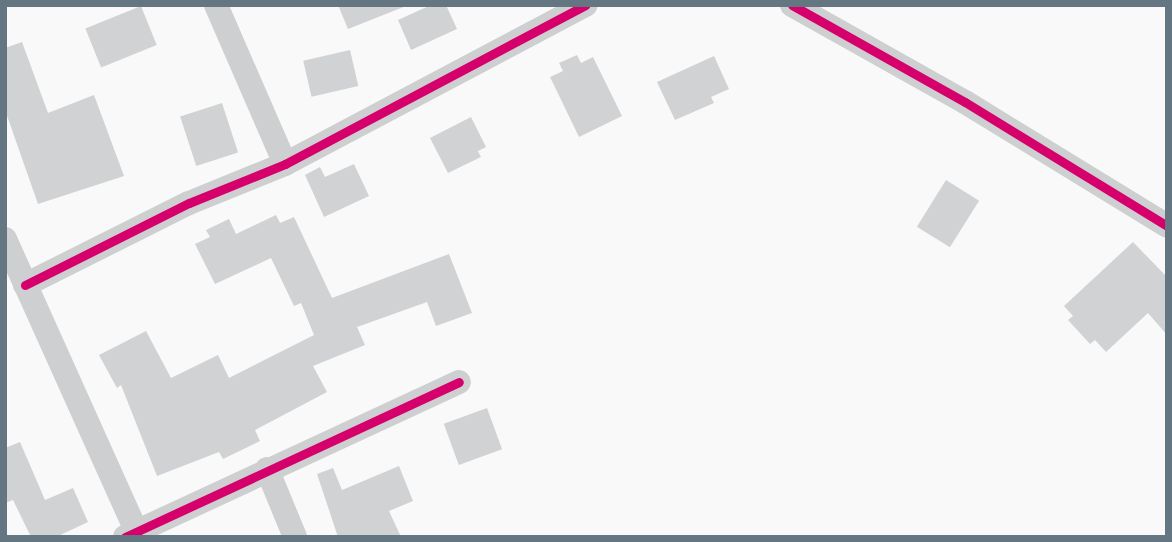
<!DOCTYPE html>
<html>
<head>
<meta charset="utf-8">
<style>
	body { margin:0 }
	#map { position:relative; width:1172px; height:542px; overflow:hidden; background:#f9f9f9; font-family:"Alegreya Sans",sans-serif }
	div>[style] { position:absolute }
	.building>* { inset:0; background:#d0d2d3; transform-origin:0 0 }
	.street>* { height:24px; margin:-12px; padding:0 12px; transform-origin:12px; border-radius:12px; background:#cecfd0 }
	.cycleway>* { height:9px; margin:-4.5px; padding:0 4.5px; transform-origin:4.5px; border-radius:4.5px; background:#d6006c }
	span { translate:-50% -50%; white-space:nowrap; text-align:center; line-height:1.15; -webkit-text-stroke:7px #fff; paint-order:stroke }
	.frame { position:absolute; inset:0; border:7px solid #657683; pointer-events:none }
</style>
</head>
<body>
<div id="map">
	<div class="building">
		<i style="clip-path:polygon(338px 5px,405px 5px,406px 6px,348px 29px)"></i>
		<i style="clip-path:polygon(431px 5px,446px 5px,457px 29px,411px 50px,398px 20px)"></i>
		<i style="left:141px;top:6px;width:42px;height:60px;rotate:68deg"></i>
		<i style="clip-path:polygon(22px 42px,48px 113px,94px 95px,124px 176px,38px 204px,5px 110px,5px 48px)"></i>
		<i style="left:350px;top:50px;width:37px;height:48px;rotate:77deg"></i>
		<i style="clip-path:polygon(577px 55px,581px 63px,593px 57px,622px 116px,579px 137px,550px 77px,563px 71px,559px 63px)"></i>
		<i style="clip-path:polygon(714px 56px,729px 89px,711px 97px,714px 103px,675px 120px,657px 82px)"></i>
		<i style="left:222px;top:103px;width:52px;height:44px;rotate:72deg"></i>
		<i style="clip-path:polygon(471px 117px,486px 147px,478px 151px,481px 157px,448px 173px,430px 138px)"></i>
		<i style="clip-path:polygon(354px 164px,369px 196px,324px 217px,305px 175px,320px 167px,325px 177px)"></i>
		<i style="left:946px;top:180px;width:39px;height:55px;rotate:32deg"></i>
		<i style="clip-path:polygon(276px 215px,280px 223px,294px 217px,332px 298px,449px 254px,472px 313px,436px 326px,427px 302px,357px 327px,365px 345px,313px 366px,327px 392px,255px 430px,260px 441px,223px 459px,219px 452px,157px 476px,121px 385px,117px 388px,99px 355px,146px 331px,171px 378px,218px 355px,229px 378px,314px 335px,301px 303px,294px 306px,271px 258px,215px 284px,195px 244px,210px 237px,206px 230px,229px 219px,236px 234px)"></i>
		<i style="clip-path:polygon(1133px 242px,1167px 277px,1167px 335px,1148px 313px,1106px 352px,1095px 340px,1090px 344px,1068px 320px,1073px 316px,1064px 306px)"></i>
		<i style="left:487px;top:408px;width:44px;height:46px;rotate:70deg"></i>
		<i style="clip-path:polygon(20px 442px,45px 500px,73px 488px,88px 522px,56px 537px,31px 537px,13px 500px,5px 503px,5px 448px)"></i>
		<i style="clip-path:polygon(399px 466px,413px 501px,389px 511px,401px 537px,338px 537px,317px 474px,333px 468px,342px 490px)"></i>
	</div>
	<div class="street">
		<i style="left:216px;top:5px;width:173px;rotate:66.5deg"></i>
		<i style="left:792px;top:5px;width:198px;rotate:29.3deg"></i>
		<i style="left:965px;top:102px;width:237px;rotate:31.5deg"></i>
		<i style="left:5px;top:239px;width:320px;rotate:65.8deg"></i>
		<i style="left:25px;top:285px;width:183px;rotate:-26.6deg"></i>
		<i style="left:189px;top:203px;width:104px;rotate:-22.1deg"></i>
		<i style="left:285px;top:164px;width:340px;rotate:-27.9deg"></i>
		<i style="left:267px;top:469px;width:74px;rotate:67.6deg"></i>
		<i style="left:125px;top:537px;width:368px;rotate:-24.9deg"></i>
	</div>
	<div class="cycleway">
		<i style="left:792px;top:5px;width:198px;rotate:29.3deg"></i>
		<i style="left:965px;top:102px;width:237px;rotate:31.5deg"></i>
		<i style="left:25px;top:285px;width:183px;rotate:-26.6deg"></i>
		<i style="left:189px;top:203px;width:104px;rotate:-22.1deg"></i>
		<i style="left:285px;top:164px;width:340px;rotate:-27.9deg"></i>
		<i style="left:125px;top:537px;width:368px;rotate:-24.9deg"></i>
	</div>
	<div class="frame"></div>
</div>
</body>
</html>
